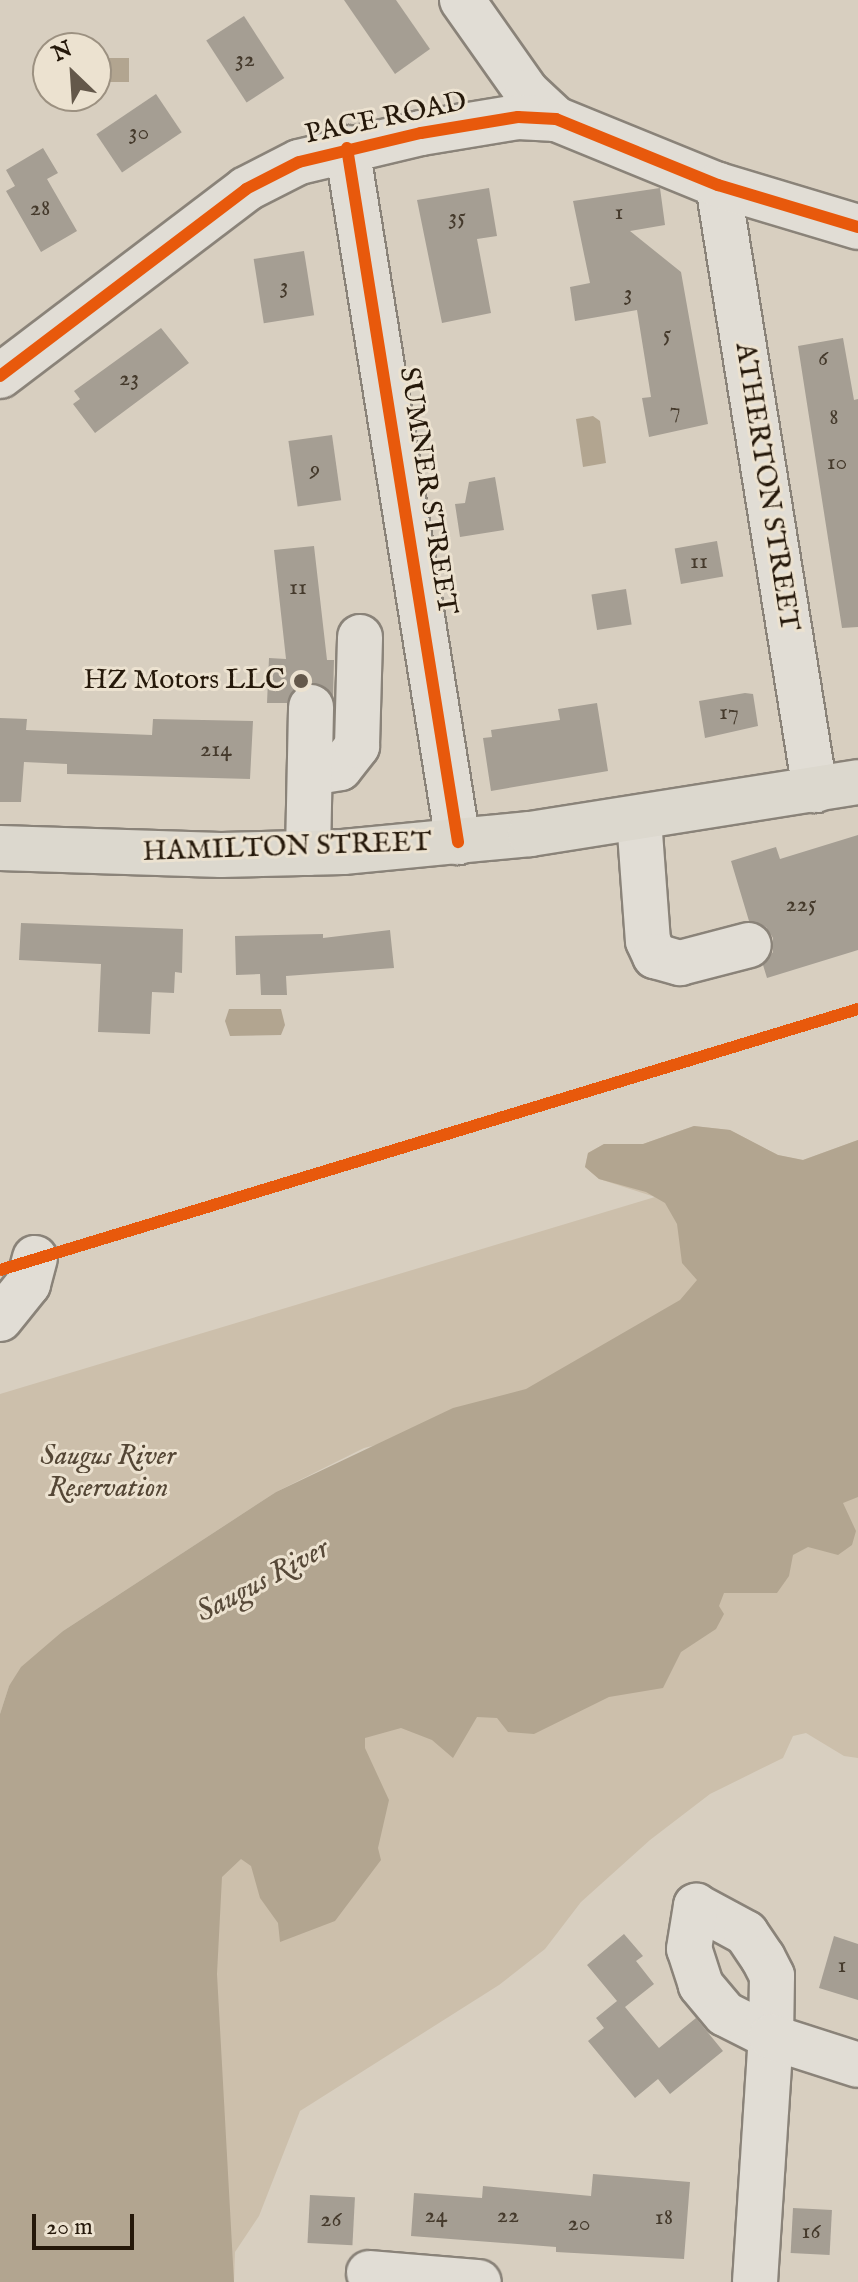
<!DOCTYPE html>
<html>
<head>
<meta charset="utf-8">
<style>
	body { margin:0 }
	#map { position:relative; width:858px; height:2282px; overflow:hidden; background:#d8cfc0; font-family:"IM FELL English",serif }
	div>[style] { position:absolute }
	.green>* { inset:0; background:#ccbfab }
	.water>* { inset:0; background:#b2a590; transform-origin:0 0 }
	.building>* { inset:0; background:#a59e93; transform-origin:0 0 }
	.roads { filter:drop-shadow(2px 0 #8a8379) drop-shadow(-2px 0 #8a8379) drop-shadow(0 2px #8a8379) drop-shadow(0 -2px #8a8379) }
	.minor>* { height:44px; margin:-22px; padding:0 22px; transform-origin:22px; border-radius:22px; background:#e1ddd5 }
	.major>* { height:44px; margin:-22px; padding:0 22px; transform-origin:22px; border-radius:22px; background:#dcd8ce }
	.cycleway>* { height:12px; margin:-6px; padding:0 6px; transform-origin:6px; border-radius:6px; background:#e8590c }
	.dots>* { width:22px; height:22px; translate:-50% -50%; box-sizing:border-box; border:4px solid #ece2d0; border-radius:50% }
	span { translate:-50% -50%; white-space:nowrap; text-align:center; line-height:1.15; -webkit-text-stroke:6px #ece2d0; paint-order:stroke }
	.number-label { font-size:24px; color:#453a2c }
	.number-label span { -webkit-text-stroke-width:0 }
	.street-label { font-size:28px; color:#25180a }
	.poi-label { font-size:28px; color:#25180a }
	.right { translate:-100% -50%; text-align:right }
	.park-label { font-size:28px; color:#544635; font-style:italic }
	.water-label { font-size:30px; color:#574938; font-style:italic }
	.north { position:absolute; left:32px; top:32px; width:80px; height:80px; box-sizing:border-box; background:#ece2d0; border:2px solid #9c9181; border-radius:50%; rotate:335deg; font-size:22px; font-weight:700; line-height:32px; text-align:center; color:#25180a }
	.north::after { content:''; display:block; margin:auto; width:28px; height:36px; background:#64584a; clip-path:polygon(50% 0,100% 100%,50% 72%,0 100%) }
	.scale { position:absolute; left:32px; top:2214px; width:102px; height:36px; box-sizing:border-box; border:4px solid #25180a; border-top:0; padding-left:10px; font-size:24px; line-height:28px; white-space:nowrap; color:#25180a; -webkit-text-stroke:6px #ece2d0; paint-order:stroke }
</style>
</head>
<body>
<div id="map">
	<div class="green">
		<i style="clip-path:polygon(694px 1126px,730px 1130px,778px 1155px,803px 1160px,858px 1140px,858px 1325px,364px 1448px,276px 1492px,63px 1631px,9px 1686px,0 1714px,0 1394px,655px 1197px,599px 1179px,585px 1167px,588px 1153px,604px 1144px,643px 1144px)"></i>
		<i style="clip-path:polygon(858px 1470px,858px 1758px,844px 1756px,806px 1733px,793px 1736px,783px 1758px,710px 1794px,650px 1840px,581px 1902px,545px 1949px,499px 1985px,300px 2111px,259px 2216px,235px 2252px,234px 2282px,62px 2282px,116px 1852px)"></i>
	</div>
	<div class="water">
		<i style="left:96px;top:58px;width:33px;height:24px"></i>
		<i style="clip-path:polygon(593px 416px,600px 421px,606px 463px,583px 467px,576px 419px)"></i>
		<i style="clip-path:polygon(229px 1009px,281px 1009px,285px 1025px,281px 1035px,230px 1036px,225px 1021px)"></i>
		<i style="clip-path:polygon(694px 1126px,730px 1130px,778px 1155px,803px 1160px,858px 1140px,858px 1497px,843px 1503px,856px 1531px,852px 1545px,838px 1555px,808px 1547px,793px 1555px,789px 1576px,777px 1593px,724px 1593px,719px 1606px,724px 1614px,716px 1629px,681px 1652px,663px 1688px,609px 1697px,534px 1734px,508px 1732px,497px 1718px,477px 1717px,453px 1758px,432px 1740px,401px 1728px,365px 1738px,365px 1748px,389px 1800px,378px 1848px,381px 1860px,335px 1921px,280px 1942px,278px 1923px,260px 1898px,251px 1866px,241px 1859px,222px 1877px,217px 1974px,234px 2282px,0 2282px,0 1714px,9px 1686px,21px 1667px,63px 1631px,276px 1492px,453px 1408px,526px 1389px,680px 1300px,697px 1280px,682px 1263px,677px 1224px,665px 1203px,646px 1192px,599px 1179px,585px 1167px,588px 1153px,604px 1144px,643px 1144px)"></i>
	</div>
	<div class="building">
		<i style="clip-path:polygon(344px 0,396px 0,430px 49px,395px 74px)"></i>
		<i style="left:244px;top:16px;width:74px;height:45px;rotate:57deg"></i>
		<i style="left:156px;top:94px;width:46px;height:72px;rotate:56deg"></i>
		<i style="clip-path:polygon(43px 148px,58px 173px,47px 179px,77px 231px,41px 252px,6px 191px,15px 186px,6px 170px)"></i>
		<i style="clip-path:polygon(489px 188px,497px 236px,477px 239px,491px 313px,442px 323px,417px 200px)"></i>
		<i style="clip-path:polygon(660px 188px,665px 225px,630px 231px,681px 272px,708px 424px,649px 437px,642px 398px,651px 397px,637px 310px,575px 321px,570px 287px,590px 283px,573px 201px)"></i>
		<i style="left:304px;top:251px;width:65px;height:51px;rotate:81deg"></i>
		<i style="clip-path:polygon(161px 328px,189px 363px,95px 433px,73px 404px,80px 399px,74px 391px)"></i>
		<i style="clip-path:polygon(843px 338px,854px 400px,858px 399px,858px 627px,842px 628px,798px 346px)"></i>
		<i style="left:332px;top:435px;width:66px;height:44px;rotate:82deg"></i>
		<i style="clip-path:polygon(495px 477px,504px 530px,460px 537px,455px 504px,465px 503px,469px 482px)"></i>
		<i style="left:717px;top:541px;width:36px;height:43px;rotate:80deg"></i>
		<i style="clip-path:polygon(314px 546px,327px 660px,334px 660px,333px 696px,311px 682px,298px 686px,287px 703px,267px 703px,269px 658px,286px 659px,274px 550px)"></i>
		<i style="left:626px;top:589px;width:36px;height:35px;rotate:81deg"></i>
		<i style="clip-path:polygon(745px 693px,753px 694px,758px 726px,705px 738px,699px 701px)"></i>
		<i style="clip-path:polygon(597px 703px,608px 771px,491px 791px,483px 738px,492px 737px,491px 730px,560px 720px,558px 709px)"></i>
		<i style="clip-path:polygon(0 718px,27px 719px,26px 730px,152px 735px,153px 719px,253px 721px,250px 779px,67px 774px,67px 764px,24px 762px,21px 802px,0 802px)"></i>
		<i style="clip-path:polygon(858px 835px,858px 950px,767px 978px,763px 965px,773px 952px,773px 938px,766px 927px,749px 921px,731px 861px,776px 847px,780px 859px)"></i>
		<i style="clip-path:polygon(21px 923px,183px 929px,182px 973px,175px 972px,174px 993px,152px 992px,150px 1034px,98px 1032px,101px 964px,19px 960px)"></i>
		<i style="clip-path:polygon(390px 930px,394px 968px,286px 976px,287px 995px,261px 995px,260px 974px,236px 975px,235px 936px,323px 934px,323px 938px)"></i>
		<i style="clip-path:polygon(624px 1934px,643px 1956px,636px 1961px,654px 1984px,625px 2007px,659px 2048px,696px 2018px,723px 2051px,670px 2094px,658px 2079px,635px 2098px,588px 2041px,604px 2028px,596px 2018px,617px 2001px,587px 1965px)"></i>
		<i style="clip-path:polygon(834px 1936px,858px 1944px,858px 2000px,819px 1988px)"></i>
		<i style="clip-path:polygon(593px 2174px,690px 2182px,684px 2259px,556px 2252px,556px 2247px,411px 2236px,414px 2193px,482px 2198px,483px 2186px,591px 2196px)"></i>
		<i style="left:310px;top:2195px;width:45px;height:48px;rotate:3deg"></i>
		<i style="left:793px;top:2208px;width:39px;height:45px;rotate:3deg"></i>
	</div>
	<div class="roads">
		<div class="minor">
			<i style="left:462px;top:0;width:113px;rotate:54.8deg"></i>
			<i style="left:527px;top:92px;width:40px;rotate:43deg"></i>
			<i style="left:347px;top:148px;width:703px;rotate:80.91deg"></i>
			<i style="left:718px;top:185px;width:613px;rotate:80.89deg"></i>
			<i style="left:0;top:376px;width:309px;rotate:-37.2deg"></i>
			<i style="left:246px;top:189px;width:59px;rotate:-27deg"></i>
			<i style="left:299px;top:162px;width:125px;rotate:-13.4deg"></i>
			<i style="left:421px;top:133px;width:98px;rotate:-9.4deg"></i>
			<i style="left:518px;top:117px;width:38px;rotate:3deg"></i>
			<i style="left:556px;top:119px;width:175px;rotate:22.2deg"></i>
			<i style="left:718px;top:185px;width:146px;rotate:16.7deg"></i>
			<i style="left:310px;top:773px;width:30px;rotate:-9deg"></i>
			<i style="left:340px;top:768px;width:28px;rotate:-52deg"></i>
			<i style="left:357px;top:746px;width:109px;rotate:-88.4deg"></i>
			<i style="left:639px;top:819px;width:122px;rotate:85.8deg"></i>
			<i style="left:648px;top:941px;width:17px;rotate:65deg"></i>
			<i style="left:655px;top:956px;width:26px;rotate:16deg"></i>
			<i style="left:680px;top:963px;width:71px;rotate:-14.6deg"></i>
			<i style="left:308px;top:853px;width:146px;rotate:-88.8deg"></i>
			<i style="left:0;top:1319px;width:45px;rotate:-51.3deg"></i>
			<i style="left:28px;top:1284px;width:27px;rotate:-75deg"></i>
			<i style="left:696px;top:1906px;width:57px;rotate:28.4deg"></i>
			<i style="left:746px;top:1933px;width:30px;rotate:56deg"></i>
			<i style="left:763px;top:1958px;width:20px;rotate:63deg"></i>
			<i style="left:772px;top:1976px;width:61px;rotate:90.9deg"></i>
			<i style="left:771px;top:2037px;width:51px;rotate:-153.4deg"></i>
			<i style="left:725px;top:2014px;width:38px;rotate:-130deg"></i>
			<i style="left:701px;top:1985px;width:38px;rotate:-108deg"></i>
			<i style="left:689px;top:1949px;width:44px;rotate:-80.8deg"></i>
			<i style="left:369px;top:2273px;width:110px;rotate:4.7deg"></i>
			<i style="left:755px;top:2282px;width:246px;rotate:-86.3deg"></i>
			<i style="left:771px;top:2037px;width:91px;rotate:17.8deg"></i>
		</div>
		<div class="major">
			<i style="left:0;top:848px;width:221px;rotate:1.8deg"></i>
			<i style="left:221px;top:855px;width:122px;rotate:-1.4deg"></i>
			<i style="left:343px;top:852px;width:188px;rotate:-5.5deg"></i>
			<i style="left:530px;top:834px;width:332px;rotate:-9deg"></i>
		</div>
	</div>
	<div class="cycleway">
		<i style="left:347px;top:148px;width:703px;rotate:80.91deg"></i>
		<i style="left:0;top:376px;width:309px;rotate:-37.2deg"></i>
		<i style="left:246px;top:189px;width:59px;rotate:-27deg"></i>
		<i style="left:299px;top:162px;width:125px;rotate:-13.4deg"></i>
		<i style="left:421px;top:133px;width:98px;rotate:-9.4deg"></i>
		<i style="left:518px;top:117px;width:38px;rotate:3deg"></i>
		<i style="left:556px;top:119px;width:175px;rotate:22.2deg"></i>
		<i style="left:718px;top:185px;width:146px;rotate:16.7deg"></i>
		<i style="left:0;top:1270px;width:897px;rotate:-16.92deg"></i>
	</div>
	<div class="dots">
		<i style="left:301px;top:681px;background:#64584a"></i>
	</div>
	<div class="number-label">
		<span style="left:245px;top:60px">32</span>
		<span style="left:139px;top:133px">30</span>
		<span style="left:40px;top:209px">28</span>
		<span style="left:619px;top:213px">1</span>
		<span style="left:457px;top:218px">35</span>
		<span style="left:284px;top:287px">3</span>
		<span style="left:628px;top:294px">3</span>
		<span style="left:667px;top:335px">5</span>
		<span style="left:823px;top:359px">6</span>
		<span style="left:129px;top:379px">23</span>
		<span style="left:675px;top:411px">7</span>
		<span style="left:834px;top:418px">8</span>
		<span style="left:837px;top:463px">10</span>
		<span style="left:315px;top:470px">9</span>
		<span style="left:699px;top:562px">11</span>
		<span style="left:298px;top:588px">11</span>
		<span style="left:729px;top:713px">17</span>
		<span style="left:216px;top:750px">214</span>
		<span style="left:801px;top:905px">225</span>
		<span style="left:842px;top:1966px">1</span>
		<span style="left:436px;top:2216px">24</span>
		<span style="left:508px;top:2216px">22</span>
		<span style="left:664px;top:2218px">18</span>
		<span style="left:331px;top:2220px">26</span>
		<span style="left:579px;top:2224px">20</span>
		<span style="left:811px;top:2232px">16</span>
	</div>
	<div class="street-label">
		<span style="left:386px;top:119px;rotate:-12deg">PACE ROAD</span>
		<span style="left:766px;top:487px;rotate:81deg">ATHERTON STREET</span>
		<span style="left:427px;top:491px;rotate:81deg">SUMNER STREET</span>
		<span style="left:287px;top:848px;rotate:-2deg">HAMILTON STREET</span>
	</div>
	<div class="poi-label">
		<span class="right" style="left:285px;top:681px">HZ Motors LLC</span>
	</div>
	<div class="park-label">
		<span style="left:108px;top:1473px">Saugus River<br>Reservation</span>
	</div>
	<div class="water-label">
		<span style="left:263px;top:1581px;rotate:-28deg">Saugus River</span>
	</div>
	<div class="north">N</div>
	<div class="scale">20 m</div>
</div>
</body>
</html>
